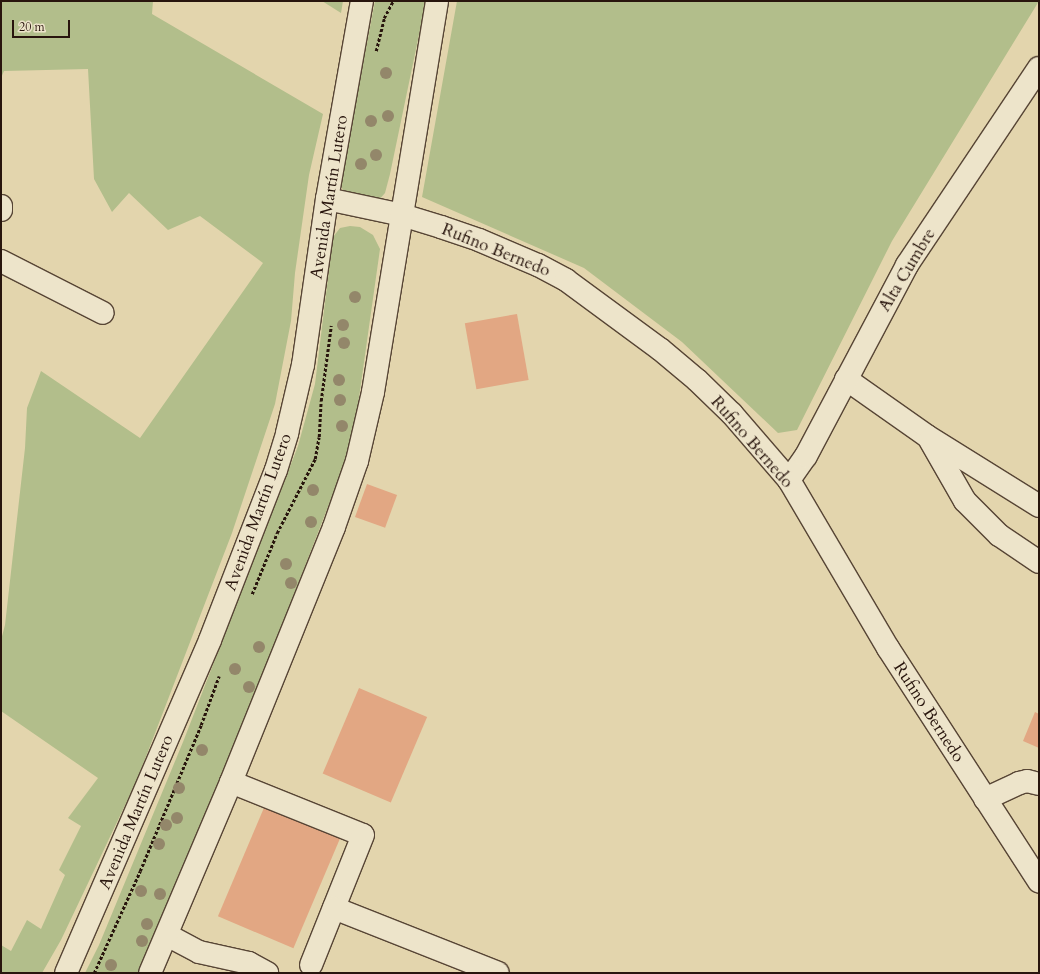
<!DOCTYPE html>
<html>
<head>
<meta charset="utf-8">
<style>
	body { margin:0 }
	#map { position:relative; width:1040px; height:974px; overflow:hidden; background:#e3d5ad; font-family:Cardo,serif }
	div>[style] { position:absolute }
	.green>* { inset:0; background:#b2be8b }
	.building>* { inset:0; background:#e2a783; transform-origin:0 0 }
	.path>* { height:2.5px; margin-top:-1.25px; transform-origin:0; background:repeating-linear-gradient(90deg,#28150d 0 3px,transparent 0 5px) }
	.roads { filter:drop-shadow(1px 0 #574535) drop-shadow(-1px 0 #574535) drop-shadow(0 1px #574535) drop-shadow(0 -1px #574535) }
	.minor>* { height:22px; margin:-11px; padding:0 11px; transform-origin:11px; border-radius:11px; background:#ede4ca }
	.trees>* { width:12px; height:12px; margin:-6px; border-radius:50%; background:#93876a }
	span { translate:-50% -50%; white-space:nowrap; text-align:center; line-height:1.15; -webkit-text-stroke:3px #ede4ca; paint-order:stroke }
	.street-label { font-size:17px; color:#28150d }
	.frame { position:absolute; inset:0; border:2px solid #28150d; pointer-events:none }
	.scale { position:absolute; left:12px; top:20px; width:58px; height:18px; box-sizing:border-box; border:2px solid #28150d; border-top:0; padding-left:5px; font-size:12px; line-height:14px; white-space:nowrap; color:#28150d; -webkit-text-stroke:3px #ede4ca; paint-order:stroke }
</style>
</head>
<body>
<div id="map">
	<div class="green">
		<i style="clip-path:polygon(1px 1px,153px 1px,152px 14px,323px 114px,309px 175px,295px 273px,291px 321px,275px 404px,232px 533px,137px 780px,61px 940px,42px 973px,1px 973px,1px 945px,11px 951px,27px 920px,41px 929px,65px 875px,59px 870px,81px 826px,68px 818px,98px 778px,1px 711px,1px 640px,5px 625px,25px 448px,27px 408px,41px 371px,140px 438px,263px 263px,200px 216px,168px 230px,129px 193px,112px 212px,94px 179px,88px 69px,4px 71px,1px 78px)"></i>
		<i style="clip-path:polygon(322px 1px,343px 1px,341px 13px)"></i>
		<i style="clip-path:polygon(375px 1px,426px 1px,390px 174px,385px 193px,378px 201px,344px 192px,340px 184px)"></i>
		<i style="clip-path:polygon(457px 1px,1039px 1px,892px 241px,797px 430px,778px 433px,682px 342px,584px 268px,422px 197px)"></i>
		<i style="clip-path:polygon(350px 226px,360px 227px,373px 235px,380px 249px,354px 433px,343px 468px,259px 685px,139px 973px,85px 973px,99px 945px,183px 742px,298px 446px,315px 384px,333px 237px,340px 228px)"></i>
	</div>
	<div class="building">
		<i style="left:517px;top:314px;width:67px;height:53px;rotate:80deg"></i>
		<i style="left:367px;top:484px;width:32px;height:35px;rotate:20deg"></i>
		<i style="left:359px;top:688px;width:74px;height:93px;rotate:23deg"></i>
		<i style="clip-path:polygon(1035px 712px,1039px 714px,1039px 748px,1023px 741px)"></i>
		<i style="left:266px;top:803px;width:82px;height:123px;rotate:23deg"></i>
	</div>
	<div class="path">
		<i style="left:376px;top:51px;width:34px;rotate:-76deg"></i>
		<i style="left:384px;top:18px;width:19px;rotate:-62deg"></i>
		<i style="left:252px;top:594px;width:66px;rotate:-67.7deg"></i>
		<i style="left:277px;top:533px;width:83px;rotate:-62.8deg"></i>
		<i style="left:315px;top:459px;width:22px;rotate:-80deg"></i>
		<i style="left:319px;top:437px;width:36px;rotate:-87deg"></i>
		<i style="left:321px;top:401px;width:76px;rotate:-82.4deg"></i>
		<i style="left:94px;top:973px;width:112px;rotate:-65.7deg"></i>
		<i style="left:140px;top:871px;width:158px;rotate:-67.3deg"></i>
		<i style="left:201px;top:725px;width:52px;rotate:-69.8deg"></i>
	</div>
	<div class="roads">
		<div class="minor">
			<i style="left:327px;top:199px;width:77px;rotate:12deg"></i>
			<i style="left:402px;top:215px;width:41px;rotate:17.1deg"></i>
			<i style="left:441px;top:227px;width:40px;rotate:18.9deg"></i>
			<i style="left:479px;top:240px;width:64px;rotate:23deg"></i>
			<i style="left:538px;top:265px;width:32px;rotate:28deg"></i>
			<i style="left:566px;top:280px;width:117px;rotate:36.3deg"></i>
			<i style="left:660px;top:349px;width:48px;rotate:40deg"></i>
			<i style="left:697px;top:380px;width:49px;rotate:44.2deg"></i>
			<i style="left:732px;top:414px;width:87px;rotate:49.2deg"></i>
			<i style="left:789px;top:480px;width:195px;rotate:59.5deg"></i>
			<i style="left:888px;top:648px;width:278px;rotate:57.1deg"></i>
			<i style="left:1px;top:206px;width:4px;rotate:90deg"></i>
			<i style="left:1px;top:261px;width:114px;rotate:27deg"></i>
			<i style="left:846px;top:379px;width:99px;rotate:35.1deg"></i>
			<i style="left:927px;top:436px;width:132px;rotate:32deg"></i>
			<i style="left:930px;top:440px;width:70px;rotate:60.2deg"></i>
			<i style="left:965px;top:501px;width:48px;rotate:45deg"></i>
			<i style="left:999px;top:535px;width:48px;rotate:34deg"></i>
			<i style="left:789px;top:480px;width:29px;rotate:-55deg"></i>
			<i style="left:806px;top:456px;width:216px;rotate:-62.1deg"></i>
			<i style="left:907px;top:265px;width:237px;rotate:-56.2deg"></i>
			<i style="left:231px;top:782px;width:142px;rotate:21.9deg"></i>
			<i style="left:363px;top:835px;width:140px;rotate:111.8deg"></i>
			<i style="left:985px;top:799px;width:38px;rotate:-25deg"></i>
			<i style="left:1019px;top:783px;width:8px;rotate:-14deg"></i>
			<i style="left:1027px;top:781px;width:12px;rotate:14deg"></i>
			<i style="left:334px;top:908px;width:176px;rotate:21.6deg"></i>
			<i style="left:167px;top:935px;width:36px;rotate:28deg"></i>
			<i style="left:199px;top:952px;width:51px;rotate:12.4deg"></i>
			<i style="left:249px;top:963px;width:21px;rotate:29deg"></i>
			<i style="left:66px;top:973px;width:363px;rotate:-66.6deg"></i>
			<i style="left:210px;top:640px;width:182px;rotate:-68.8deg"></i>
			<i style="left:276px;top:470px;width:39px;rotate:-73deg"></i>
			<i style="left:287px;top:433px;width:70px;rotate:-76.8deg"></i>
			<i style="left:303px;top:365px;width:168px;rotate:-81.8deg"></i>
			<i style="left:327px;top:199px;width:201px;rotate:-80deg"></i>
			<i style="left:150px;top:973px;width:207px;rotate:-67deg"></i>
			<i style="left:231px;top:782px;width:275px;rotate:-68deg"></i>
			<i style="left:334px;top:527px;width:70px;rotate:-70.8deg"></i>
			<i style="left:357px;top:461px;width:71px;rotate:-76.9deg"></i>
			<i style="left:373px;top:392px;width:396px;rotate:-80.7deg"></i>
		</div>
	</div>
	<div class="trees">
		<i style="left:386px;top:73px"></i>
		<i style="left:388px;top:116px"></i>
		<i style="left:371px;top:121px"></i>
		<i style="left:376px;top:155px"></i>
		<i style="left:361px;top:164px"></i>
		<i style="left:355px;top:297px"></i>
		<i style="left:343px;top:325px"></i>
		<i style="left:344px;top:343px"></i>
		<i style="left:339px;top:380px"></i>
		<i style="left:340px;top:400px"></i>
		<i style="left:342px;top:426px"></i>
		<i style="left:313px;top:490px"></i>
		<i style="left:311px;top:522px"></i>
		<i style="left:286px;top:564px"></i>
		<i style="left:291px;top:583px"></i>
		<i style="left:259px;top:647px"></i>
		<i style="left:235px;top:669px"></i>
		<i style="left:249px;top:687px"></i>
		<i style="left:202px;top:750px"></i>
		<i style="left:179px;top:788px"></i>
		<i style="left:177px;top:818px"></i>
		<i style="left:166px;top:825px"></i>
		<i style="left:159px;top:844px"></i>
		<i style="left:141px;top:891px"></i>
		<i style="left:160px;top:894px"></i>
		<i style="left:147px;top:924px"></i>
		<i style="left:142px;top:941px"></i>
		<i style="left:111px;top:965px"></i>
	</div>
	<div class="street-label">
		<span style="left:329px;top:197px;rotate:-81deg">Avenida Martín Lutero</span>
		<span style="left:496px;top:250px;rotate:22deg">Rufino Bernedo</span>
		<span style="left:907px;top:270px;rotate:-59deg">Alta Cumbre</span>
		<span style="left:752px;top:442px;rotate:49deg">Rufino Bernedo</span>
		<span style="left:258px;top:512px;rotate:-70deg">Avenida Martín Lutero</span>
		<span style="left:929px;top:712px;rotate:57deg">Rufino Bernedo</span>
		<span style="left:136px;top:812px;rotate:-67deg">Avenida Martín Lutero</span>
	</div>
	<div class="frame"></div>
	<div class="scale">20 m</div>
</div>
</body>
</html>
